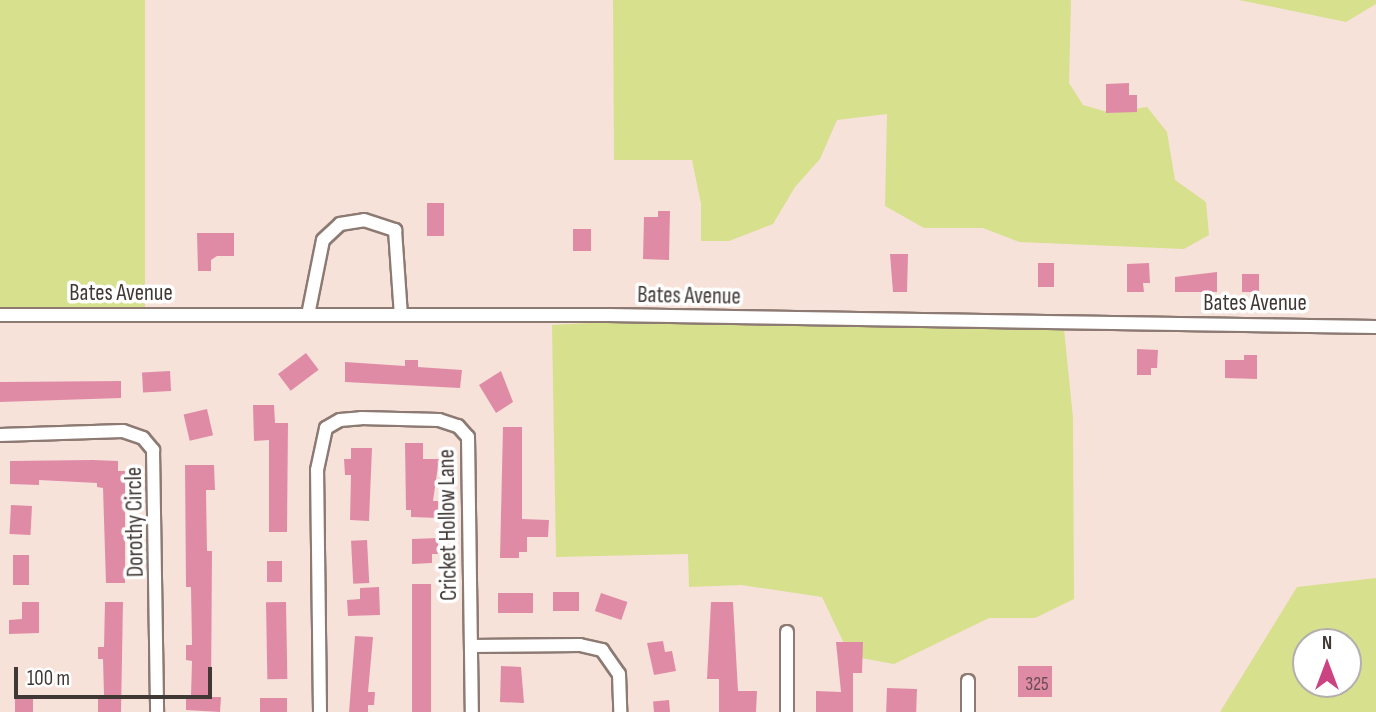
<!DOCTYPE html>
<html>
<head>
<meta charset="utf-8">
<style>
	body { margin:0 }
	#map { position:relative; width:1376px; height:712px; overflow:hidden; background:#f7e2da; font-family:"Sofia Sans Condensed",sans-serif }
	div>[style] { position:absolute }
	.green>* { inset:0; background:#d6e08d; transform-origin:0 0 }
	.building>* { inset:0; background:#e08ba6; transform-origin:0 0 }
	.roads { filter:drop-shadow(2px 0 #8c7a73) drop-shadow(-2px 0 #8c7a73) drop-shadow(0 2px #8c7a73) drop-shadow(0 -2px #8c7a73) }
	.minor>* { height:12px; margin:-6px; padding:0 6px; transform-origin:6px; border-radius:6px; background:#fff }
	span { translate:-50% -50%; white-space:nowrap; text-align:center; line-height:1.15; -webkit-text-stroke:7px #fff; paint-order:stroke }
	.number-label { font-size:19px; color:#684d51 }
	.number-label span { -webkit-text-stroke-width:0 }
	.street-label { font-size:23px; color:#403835 }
	.north { position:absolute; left:1292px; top:628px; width:70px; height:70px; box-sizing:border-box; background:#fff; border:2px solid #b3afae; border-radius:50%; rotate:0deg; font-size:19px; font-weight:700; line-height:28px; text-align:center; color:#403835 }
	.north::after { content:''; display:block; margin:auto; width:24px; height:32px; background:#cb4380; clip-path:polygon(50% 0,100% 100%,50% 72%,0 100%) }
	.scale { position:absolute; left:14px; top:667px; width:198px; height:32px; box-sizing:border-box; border:4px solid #403835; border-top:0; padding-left:9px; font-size:21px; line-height:24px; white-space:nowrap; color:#403835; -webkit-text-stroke:5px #fff; paint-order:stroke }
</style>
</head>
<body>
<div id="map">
	<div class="green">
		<i style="left:0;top:0;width:145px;height:307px"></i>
		<i style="clip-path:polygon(613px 0,1071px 0,1069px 83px,1083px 105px,1111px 113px,1147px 107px,1167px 132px,1175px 180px,1206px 202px,1209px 235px,1184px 249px,1019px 242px,983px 228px,924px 228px,885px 206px,887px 114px,837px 120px,820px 159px,795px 187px,773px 224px,729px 241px,701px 241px,701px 204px,692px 160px,614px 160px)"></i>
		<i style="clip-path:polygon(1239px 0,1376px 0,1376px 4px,1346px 22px)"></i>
		<i style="clip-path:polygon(608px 322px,1064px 329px,1073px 418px,1074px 599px,1035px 618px,989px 618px,894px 664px,850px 656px,822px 597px,741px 585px,689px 587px,688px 554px,556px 557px,552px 325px)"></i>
		<i style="clip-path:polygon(evenodd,1376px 578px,1376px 712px,1220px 712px,1297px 587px,1376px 578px,1306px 642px,1348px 642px,1348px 684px,1306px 684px,1306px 642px)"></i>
	</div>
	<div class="building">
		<i style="clip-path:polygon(1129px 83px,1129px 95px,1137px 95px,1137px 112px,1106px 113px,1106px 84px)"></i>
		<i style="left:427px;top:203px;width:17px;height:33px"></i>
		<i style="clip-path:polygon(658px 211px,670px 211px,669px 260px,643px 259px,644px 217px,658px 217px)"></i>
		<i style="left:573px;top:229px;width:18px;height:22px"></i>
		<i style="clip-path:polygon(197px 233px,234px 233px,234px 256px,217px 256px,211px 260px,211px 271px,198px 271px)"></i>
		<i style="clip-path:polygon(890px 254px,908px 254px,907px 292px,893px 292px)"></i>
		<i style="left:1038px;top:263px;width:16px;height:24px"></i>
		<i style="clip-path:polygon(1149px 263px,1150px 283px,1143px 283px,1144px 292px,1127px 292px,1127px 264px)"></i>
		<i style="clip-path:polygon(1217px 272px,1217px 292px,1175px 292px,1175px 277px)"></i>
		<i style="left:1242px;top:274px;width:17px;height:18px"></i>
		<i style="clip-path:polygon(1137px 349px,1158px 350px,1157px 368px,1151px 368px,1151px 375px,1137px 375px)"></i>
		<i style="left:306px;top:353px;width:21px;height:35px;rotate:53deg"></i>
		<i style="clip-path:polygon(1244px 355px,1257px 355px,1257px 379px,1225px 378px,1225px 360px,1244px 360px)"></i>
		<i style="clip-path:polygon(405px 360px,418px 360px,418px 367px,462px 370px,460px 388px,345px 382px,345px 362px,405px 366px)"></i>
		<i style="left:170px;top:371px;width:20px;height:28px;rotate:87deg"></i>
		<i style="clip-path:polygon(501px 371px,513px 402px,496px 413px,479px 385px)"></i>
		<i style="clip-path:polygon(121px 381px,121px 398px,0 402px,0 382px)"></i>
		<i style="clip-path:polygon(253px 405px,274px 405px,275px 423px,288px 423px,287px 532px,269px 532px,269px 440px,254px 441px)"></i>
		<i style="left:207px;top:409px;width:27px;height:24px;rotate:77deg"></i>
		<i style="clip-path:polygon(503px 427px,522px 427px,522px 519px,549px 520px,548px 537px,527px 537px,527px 552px,519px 552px,519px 558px,500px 558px)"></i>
		<i style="clip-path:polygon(405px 443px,423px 443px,423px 459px,439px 459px,433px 501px,438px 501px,438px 518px,411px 517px,411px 510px,406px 510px)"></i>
		<i style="clip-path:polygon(351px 448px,372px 448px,369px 521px,350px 520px,351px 475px,345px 475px,344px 459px,351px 459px)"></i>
		<i style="clip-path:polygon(93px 460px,118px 461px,118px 471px,125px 471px,125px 583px,106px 583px,103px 488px,97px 487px,97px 483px,39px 480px,39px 485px,10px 484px,10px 461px)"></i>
		<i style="clip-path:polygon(185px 465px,214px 465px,215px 490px,206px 490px,207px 551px,212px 551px,211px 697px,221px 697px,220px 712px,186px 710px,186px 696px,191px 696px,192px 661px,186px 660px,186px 645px,192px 645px,191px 587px,186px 587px)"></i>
		<i style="left:11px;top:505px;width:21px;height:29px;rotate:3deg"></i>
		<i style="clip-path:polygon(438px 538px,438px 554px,432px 554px,432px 563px,412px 564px,412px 539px)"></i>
		<i style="left:367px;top:540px;width:43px;height:16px;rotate:87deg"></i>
		<i style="left:13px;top:555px;width:16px;height:30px"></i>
		<i style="left:267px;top:561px;width:15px;height:21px"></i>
		<i style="left:412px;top:584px;width:19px;height:128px"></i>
		<i style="clip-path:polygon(379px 587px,380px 615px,348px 616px,347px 600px,360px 599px,360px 588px)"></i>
		<i style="left:553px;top:592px;width:26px;height:19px"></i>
		<i style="left:498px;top:593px;width:35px;height:20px"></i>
		<i style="left:601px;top:593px;width:28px;height:19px;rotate:19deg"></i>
		<i style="clip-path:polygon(22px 602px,39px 602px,39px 633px,9px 634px,9px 620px,22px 619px)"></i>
		<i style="clip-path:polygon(105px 602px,123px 602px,121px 712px,98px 712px,98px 695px,104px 695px,103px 659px,98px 659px,98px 647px,104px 647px)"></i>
		<i style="left:286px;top:602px;width:77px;height:20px;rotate:89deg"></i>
		<i style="clip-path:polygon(711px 602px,733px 602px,738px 691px,757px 691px,756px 712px,719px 712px,719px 679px,707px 679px)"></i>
		<i style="clip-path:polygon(355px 636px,373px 637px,368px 692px,375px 692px,374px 705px,368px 705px,368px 712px,349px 712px)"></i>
		<i style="clip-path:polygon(663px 641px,665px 652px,672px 651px,676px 671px,654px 675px,647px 643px)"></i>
		<i style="clip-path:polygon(836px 642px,863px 642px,862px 673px,853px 673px,853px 712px,816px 712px,816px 691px,841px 692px)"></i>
		<i style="clip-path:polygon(501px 666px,521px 667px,524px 703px,500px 702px)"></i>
		<i style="left:1052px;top:666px;width:31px;height:34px;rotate:90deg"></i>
		<i style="left:887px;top:688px;width:30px;height:24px;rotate:2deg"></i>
		<i style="left:15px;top:696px;width:18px;height:16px"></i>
		<i style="left:260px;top:698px;width:27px;height:14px"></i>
		<i style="left:669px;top:700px;width:12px;height:16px;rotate:85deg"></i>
	</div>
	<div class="roads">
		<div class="minor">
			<i style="left:0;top:315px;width:608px"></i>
			<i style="left:608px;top:315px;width:768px;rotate:0.9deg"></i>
			<i style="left:308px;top:315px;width:76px;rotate:-78.7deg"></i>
			<i style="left:323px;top:240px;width:23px;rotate:-43deg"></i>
			<i style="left:340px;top:224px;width:24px;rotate:-9deg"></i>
			<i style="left:364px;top:220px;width:33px;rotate:18deg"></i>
			<i style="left:395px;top:230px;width:85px;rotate:86deg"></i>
			<i style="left:0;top:435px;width:123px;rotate:-1.9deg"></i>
			<i style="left:123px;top:431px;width:21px;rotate:19deg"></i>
			<i style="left:143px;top:438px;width:16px;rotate:50deg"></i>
			<i style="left:153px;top:450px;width:262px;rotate:89.1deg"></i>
			<i style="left:787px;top:632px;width:80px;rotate:90deg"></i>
			<i style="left:471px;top:646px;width:109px;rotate:-0.5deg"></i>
			<i style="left:580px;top:645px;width:23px;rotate:13deg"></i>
			<i style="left:602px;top:650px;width:29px;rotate:55deg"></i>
			<i style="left:619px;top:674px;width:38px;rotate:88deg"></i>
			<i style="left:968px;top:681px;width:31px;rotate:90deg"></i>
			<i style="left:320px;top:712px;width:242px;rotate:-90.7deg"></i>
			<i style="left:317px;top:470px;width:43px;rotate:-77.9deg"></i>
			<i style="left:326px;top:428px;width:16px;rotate:-30deg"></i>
			<i style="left:340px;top:420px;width:21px;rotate:-5deg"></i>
			<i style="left:361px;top:418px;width:78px;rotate:1.5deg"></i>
			<i style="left:439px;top:420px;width:20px;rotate:18deg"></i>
			<i style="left:458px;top:426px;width:15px;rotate:48deg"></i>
			<i style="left:468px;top:437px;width:275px;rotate:89.2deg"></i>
		</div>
	</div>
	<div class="number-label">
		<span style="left:1037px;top:685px">325</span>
	</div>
	<div class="street-label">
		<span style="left:121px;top:293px">Bates Avenue</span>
		<span style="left:689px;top:296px;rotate:1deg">Bates Avenue</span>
		<span style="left:1255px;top:303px">Bates Avenue</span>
		<span style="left:135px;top:522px;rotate:-91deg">Dorothy Circle</span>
		<span style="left:448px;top:525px;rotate:-91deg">Cricket Hollow Lane</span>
	</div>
	<div class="north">N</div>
	<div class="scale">100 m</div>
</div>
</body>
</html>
